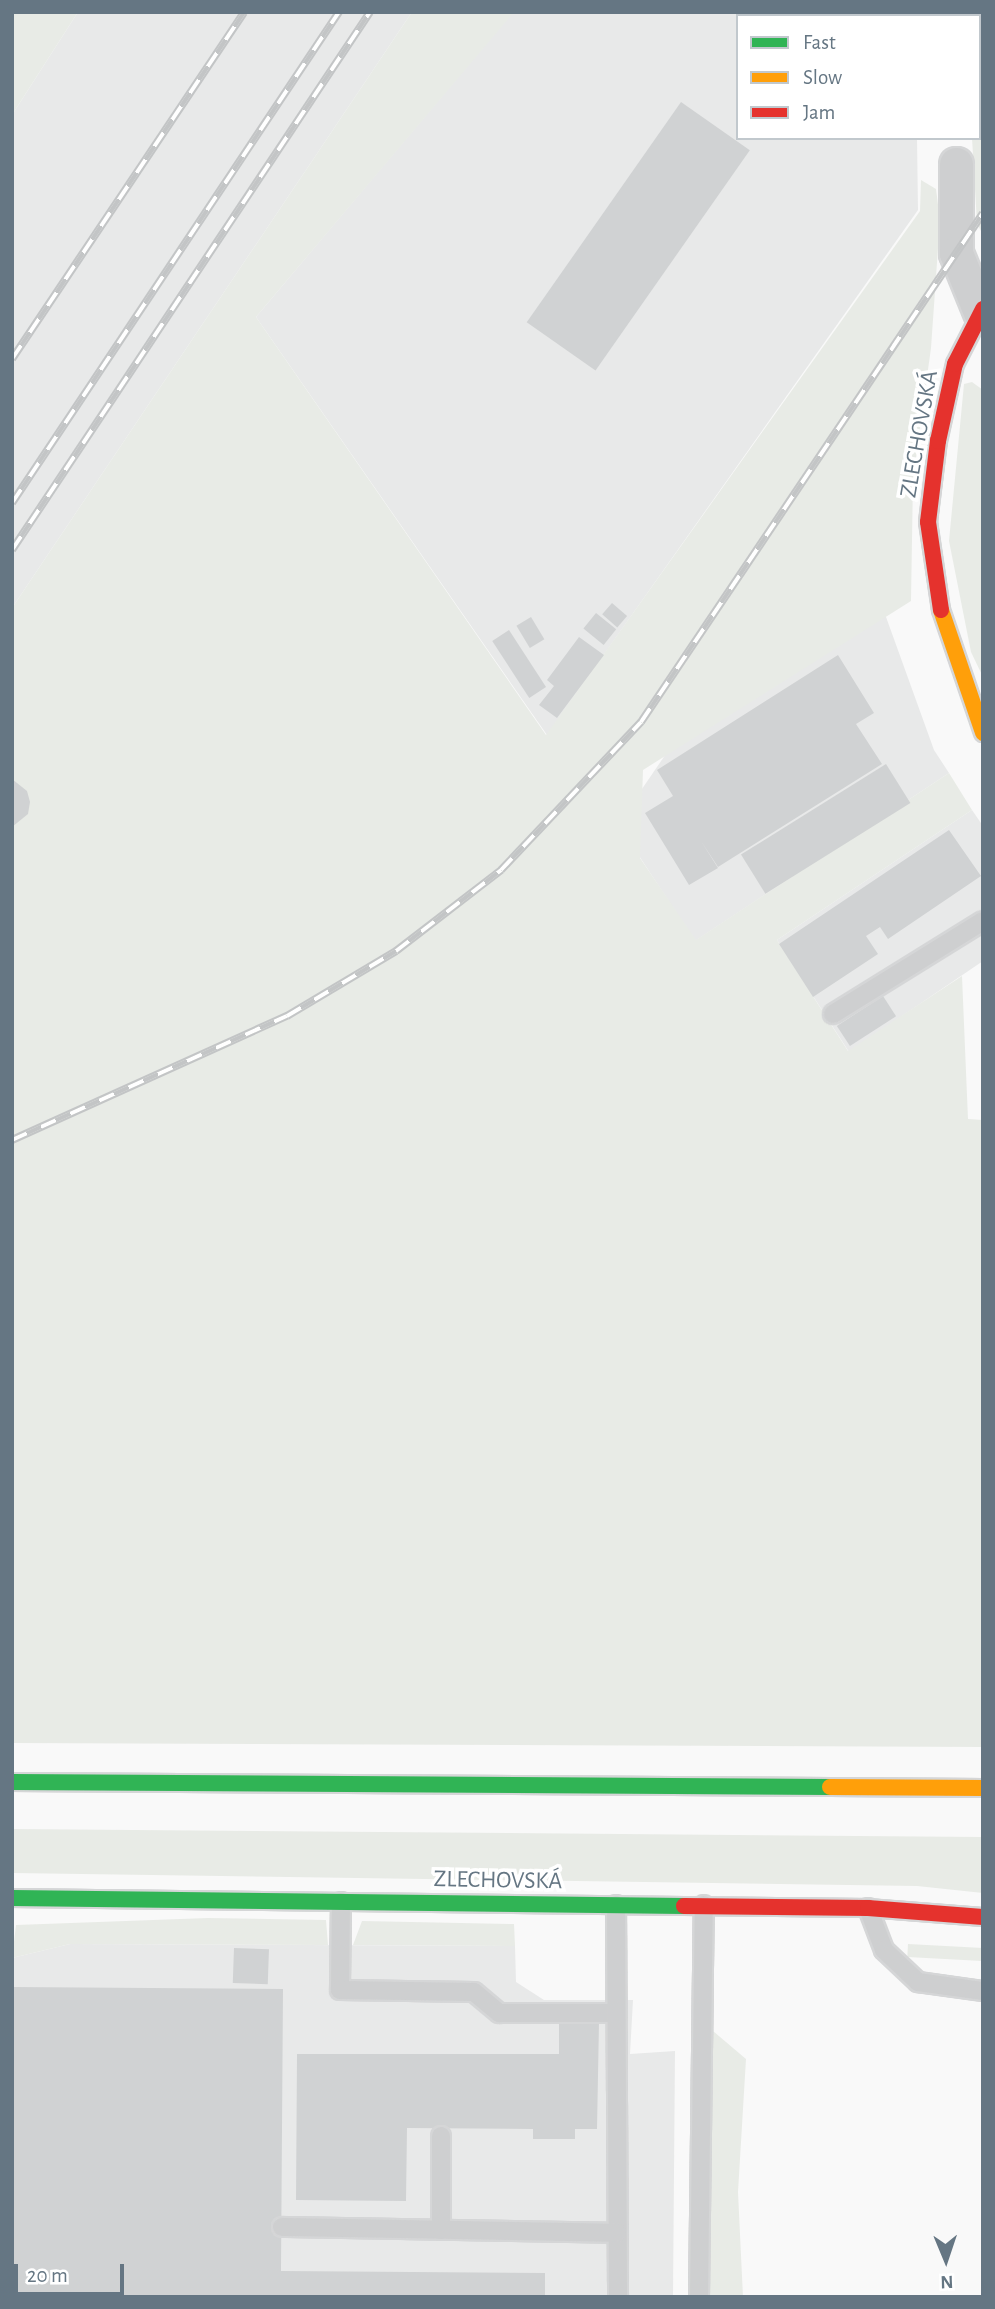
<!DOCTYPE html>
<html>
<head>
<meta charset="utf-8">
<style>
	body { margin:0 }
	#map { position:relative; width:995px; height:2309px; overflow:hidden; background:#f9f9f9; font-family:"Alegreya Sans",sans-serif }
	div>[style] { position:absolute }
	.built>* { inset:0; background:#e8e9e9 }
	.green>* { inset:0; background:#e8ebe6; transform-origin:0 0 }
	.building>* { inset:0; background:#d0d2d3; transform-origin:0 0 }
	.roads { filter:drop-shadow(2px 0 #d5d6d7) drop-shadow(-2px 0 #d5d6d7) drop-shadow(0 2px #d5d6d7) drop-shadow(0 -2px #d5d6d7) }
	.lane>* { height:18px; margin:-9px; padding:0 9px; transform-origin:9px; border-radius:9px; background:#cecfd0 }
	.street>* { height:33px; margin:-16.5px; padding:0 16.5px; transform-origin:16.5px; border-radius:16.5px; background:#cecfd0 }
	.fast>* { height:16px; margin:-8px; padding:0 8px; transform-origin:8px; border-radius:8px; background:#30b455 }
	.slow>* { height:16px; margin:-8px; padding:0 8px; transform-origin:8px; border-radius:8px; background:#ff9f0a }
	.jam>* { height:16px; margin:-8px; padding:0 8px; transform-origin:8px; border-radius:8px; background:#e5322d }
	.rail>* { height:8px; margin-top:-4px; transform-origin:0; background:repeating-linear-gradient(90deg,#fff 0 16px,#c3c5c6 0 32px); box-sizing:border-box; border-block:2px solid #c3c5c6 }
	span { translate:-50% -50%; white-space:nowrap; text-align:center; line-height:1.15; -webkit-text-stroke:7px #fff; paint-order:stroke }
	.street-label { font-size:24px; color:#657683 }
	.frame { position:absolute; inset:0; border:14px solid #657683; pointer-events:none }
	.legend { position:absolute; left:736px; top:14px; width:245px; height:126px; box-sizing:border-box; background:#fff; border:2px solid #c1c8cd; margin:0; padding:9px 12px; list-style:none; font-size:21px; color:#657683 }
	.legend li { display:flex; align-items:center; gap:14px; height:35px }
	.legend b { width:35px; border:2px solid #c1c8cd }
	.north { position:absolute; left:911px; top:2225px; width:70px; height:70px; -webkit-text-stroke:5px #fff; paint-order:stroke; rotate:178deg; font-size:19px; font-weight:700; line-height:28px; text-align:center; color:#657683 }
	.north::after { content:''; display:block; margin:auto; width:24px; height:32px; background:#657683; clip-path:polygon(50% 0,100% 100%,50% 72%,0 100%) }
	.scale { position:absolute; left:14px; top:2264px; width:110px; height:32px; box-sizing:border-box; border:4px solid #657683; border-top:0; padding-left:9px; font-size:21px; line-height:24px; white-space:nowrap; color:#657683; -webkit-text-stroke:5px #fff; paint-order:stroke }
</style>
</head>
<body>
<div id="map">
	<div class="built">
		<i style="clip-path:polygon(78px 12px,412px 12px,12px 608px,12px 115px)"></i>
		<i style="clip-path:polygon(513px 12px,917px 12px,738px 16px,738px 138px,917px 138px,918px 210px,547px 735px,256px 317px)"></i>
		<i style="clip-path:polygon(868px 567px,934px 750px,949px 773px,695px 941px,618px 824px,724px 669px)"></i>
		<i style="clip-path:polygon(972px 810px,983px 826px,983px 961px,849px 1052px,777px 940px)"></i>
		<i style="clip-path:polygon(70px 1944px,515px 1946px,516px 1982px,544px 2000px,633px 2000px,630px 2054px,675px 2051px,673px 2297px,12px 2297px,12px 1958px)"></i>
	</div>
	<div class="green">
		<i style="clip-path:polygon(12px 12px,78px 12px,12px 115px)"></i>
		<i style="clip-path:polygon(412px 12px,514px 12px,256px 317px,546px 735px,920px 211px,921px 180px,936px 189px,940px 220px,931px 348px,913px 479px,911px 601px,643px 770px,640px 858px,696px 940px,949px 773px,972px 810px,777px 940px,848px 1051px,962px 976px,968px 1119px,983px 1120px,983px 1747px,12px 1743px,12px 608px)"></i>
		<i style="clip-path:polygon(965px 12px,983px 12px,983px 235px,977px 223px,972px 138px,979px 138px,979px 16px)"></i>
		<i style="clip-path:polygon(972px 382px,983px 390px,983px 677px,971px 652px,949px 541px,964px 384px)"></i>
		<i style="clip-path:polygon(12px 1829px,983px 1837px,983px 1893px,917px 1886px,12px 1873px)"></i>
		<i style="clip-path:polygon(208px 1918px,326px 1920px,328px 1945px,70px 1944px,12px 1958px,16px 1925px)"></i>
		<i style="clip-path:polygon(362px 1921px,514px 1924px,515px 1946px,353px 1945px)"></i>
		<i style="left:908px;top:1944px;width:75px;height:13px;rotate:3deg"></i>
		<i style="clip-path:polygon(713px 2031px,746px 2059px,738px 2192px,743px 2297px,710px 2297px)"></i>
	</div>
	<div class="building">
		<i style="left:681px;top:102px;width:84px;height:269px;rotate:35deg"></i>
		<i style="left:612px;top:603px;width:20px;height:15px;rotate:41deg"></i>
		<i style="left:596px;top:613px;width:26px;height:20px;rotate:39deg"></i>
		<i style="left:531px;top:617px;width:26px;height:17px;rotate:59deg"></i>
		<i style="left:509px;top:630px;width:68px;height:20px;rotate:57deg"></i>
		<i style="clip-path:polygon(579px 637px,604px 655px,557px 718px,539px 705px,554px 686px,547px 680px)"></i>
		<i style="clip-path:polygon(838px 655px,874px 713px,856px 724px,882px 764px,718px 867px,701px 841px,718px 868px,689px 885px,645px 813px,673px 796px,657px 770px)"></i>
		<i style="left:886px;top:764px;width:46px;height:171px;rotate:58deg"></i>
		<i style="clip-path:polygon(12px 779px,27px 791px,30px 802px,28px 814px,12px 827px)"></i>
		<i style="clip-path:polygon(949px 830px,981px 876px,888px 939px,880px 927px,866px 936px,878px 954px,813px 997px,779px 944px)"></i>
		<i style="left:883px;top:996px;width:24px;height:55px;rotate:57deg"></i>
		<i style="left:234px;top:1948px;width:35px;height:35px;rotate:2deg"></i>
		<i style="clip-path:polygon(12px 1987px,283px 1989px,281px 2271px,545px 2273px,545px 2297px,12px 2297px)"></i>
		<i style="clip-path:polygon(599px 2022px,597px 2129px,575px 2129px,575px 2139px,533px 2139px,533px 2129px,407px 2128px,406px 2201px,296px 2200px,297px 2054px,559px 2054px,559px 2023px)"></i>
	</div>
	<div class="roads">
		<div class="lane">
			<i style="left:833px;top:1014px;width:176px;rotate:-31.8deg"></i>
			<i style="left:341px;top:1902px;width:88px;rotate:90.7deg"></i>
			<i style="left:340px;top:1990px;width:134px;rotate:0.9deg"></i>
			<i style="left:474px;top:1992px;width:33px;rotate:40deg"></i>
			<i style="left:499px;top:2013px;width:117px"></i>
			<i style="left:616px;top:1905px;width:392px;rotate:89.7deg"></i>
			<i style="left:868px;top:1908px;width:45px;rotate:69.1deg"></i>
			<i style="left:884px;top:1950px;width:47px;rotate:43.3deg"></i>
			<i style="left:918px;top:1982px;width:66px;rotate:7.9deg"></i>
			<i style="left:441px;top:2136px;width:94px;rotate:90deg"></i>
			<i style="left:282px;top:2227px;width:335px;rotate:1deg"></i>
			<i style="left:699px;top:2297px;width:392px;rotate:-89.3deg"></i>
		</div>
		<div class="street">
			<i style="left:956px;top:164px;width:89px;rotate:90deg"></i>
			<i style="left:956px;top:253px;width:64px;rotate:67.9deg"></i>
		</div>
		<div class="fast">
			<i style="left:12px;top:1782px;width:818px;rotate:0.35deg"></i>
			<i style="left:12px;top:1898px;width:672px;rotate:0.68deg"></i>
		</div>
		<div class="slow">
			<i style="left:941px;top:610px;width:130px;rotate:71.1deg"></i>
			<i style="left:830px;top:1787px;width:153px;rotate:0.4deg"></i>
		</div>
		<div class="jam">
			<i style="left:941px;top:610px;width:89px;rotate:-98.4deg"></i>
			<i style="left:928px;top:522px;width:82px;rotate:-83deg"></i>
			<i style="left:938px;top:441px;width:79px;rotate:-77.6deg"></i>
			<i style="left:955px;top:364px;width:62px;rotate:-63deg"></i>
			<i style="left:684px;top:1906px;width:184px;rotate:0.6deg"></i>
			<i style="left:868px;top:1908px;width:115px;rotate:4.5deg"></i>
		</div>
	</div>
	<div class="rail">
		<i style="left:12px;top:359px;width:417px;rotate:-56.2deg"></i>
		<i style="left:12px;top:503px;width:590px;rotate:-56.34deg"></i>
		<i style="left:12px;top:550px;width:646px;rotate:-56.36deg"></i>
		<i style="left:12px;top:1140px;width:302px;rotate:-24.3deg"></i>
		<i style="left:287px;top:1016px;width:127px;rotate:-30.8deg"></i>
		<i style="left:396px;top:951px;width:133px;rotate:-37.6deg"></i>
		<i style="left:501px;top:870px;width:204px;rotate:-46.6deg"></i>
		<i style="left:641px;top:722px;width:613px;rotate:-56.1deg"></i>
	</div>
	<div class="street-label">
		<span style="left:920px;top:434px;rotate:-80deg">ZLECHOVSKÁ</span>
		<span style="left:498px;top:1881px;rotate:1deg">ZLECHOVSKÁ</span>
	</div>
	<div class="frame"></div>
	<ul class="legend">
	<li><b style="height:9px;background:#30b455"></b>Fast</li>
	<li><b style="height:9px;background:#ff9f0a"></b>Slow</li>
	<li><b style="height:9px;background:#e5322d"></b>Jam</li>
	</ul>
	<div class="north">N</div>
	<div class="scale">20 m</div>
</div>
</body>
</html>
